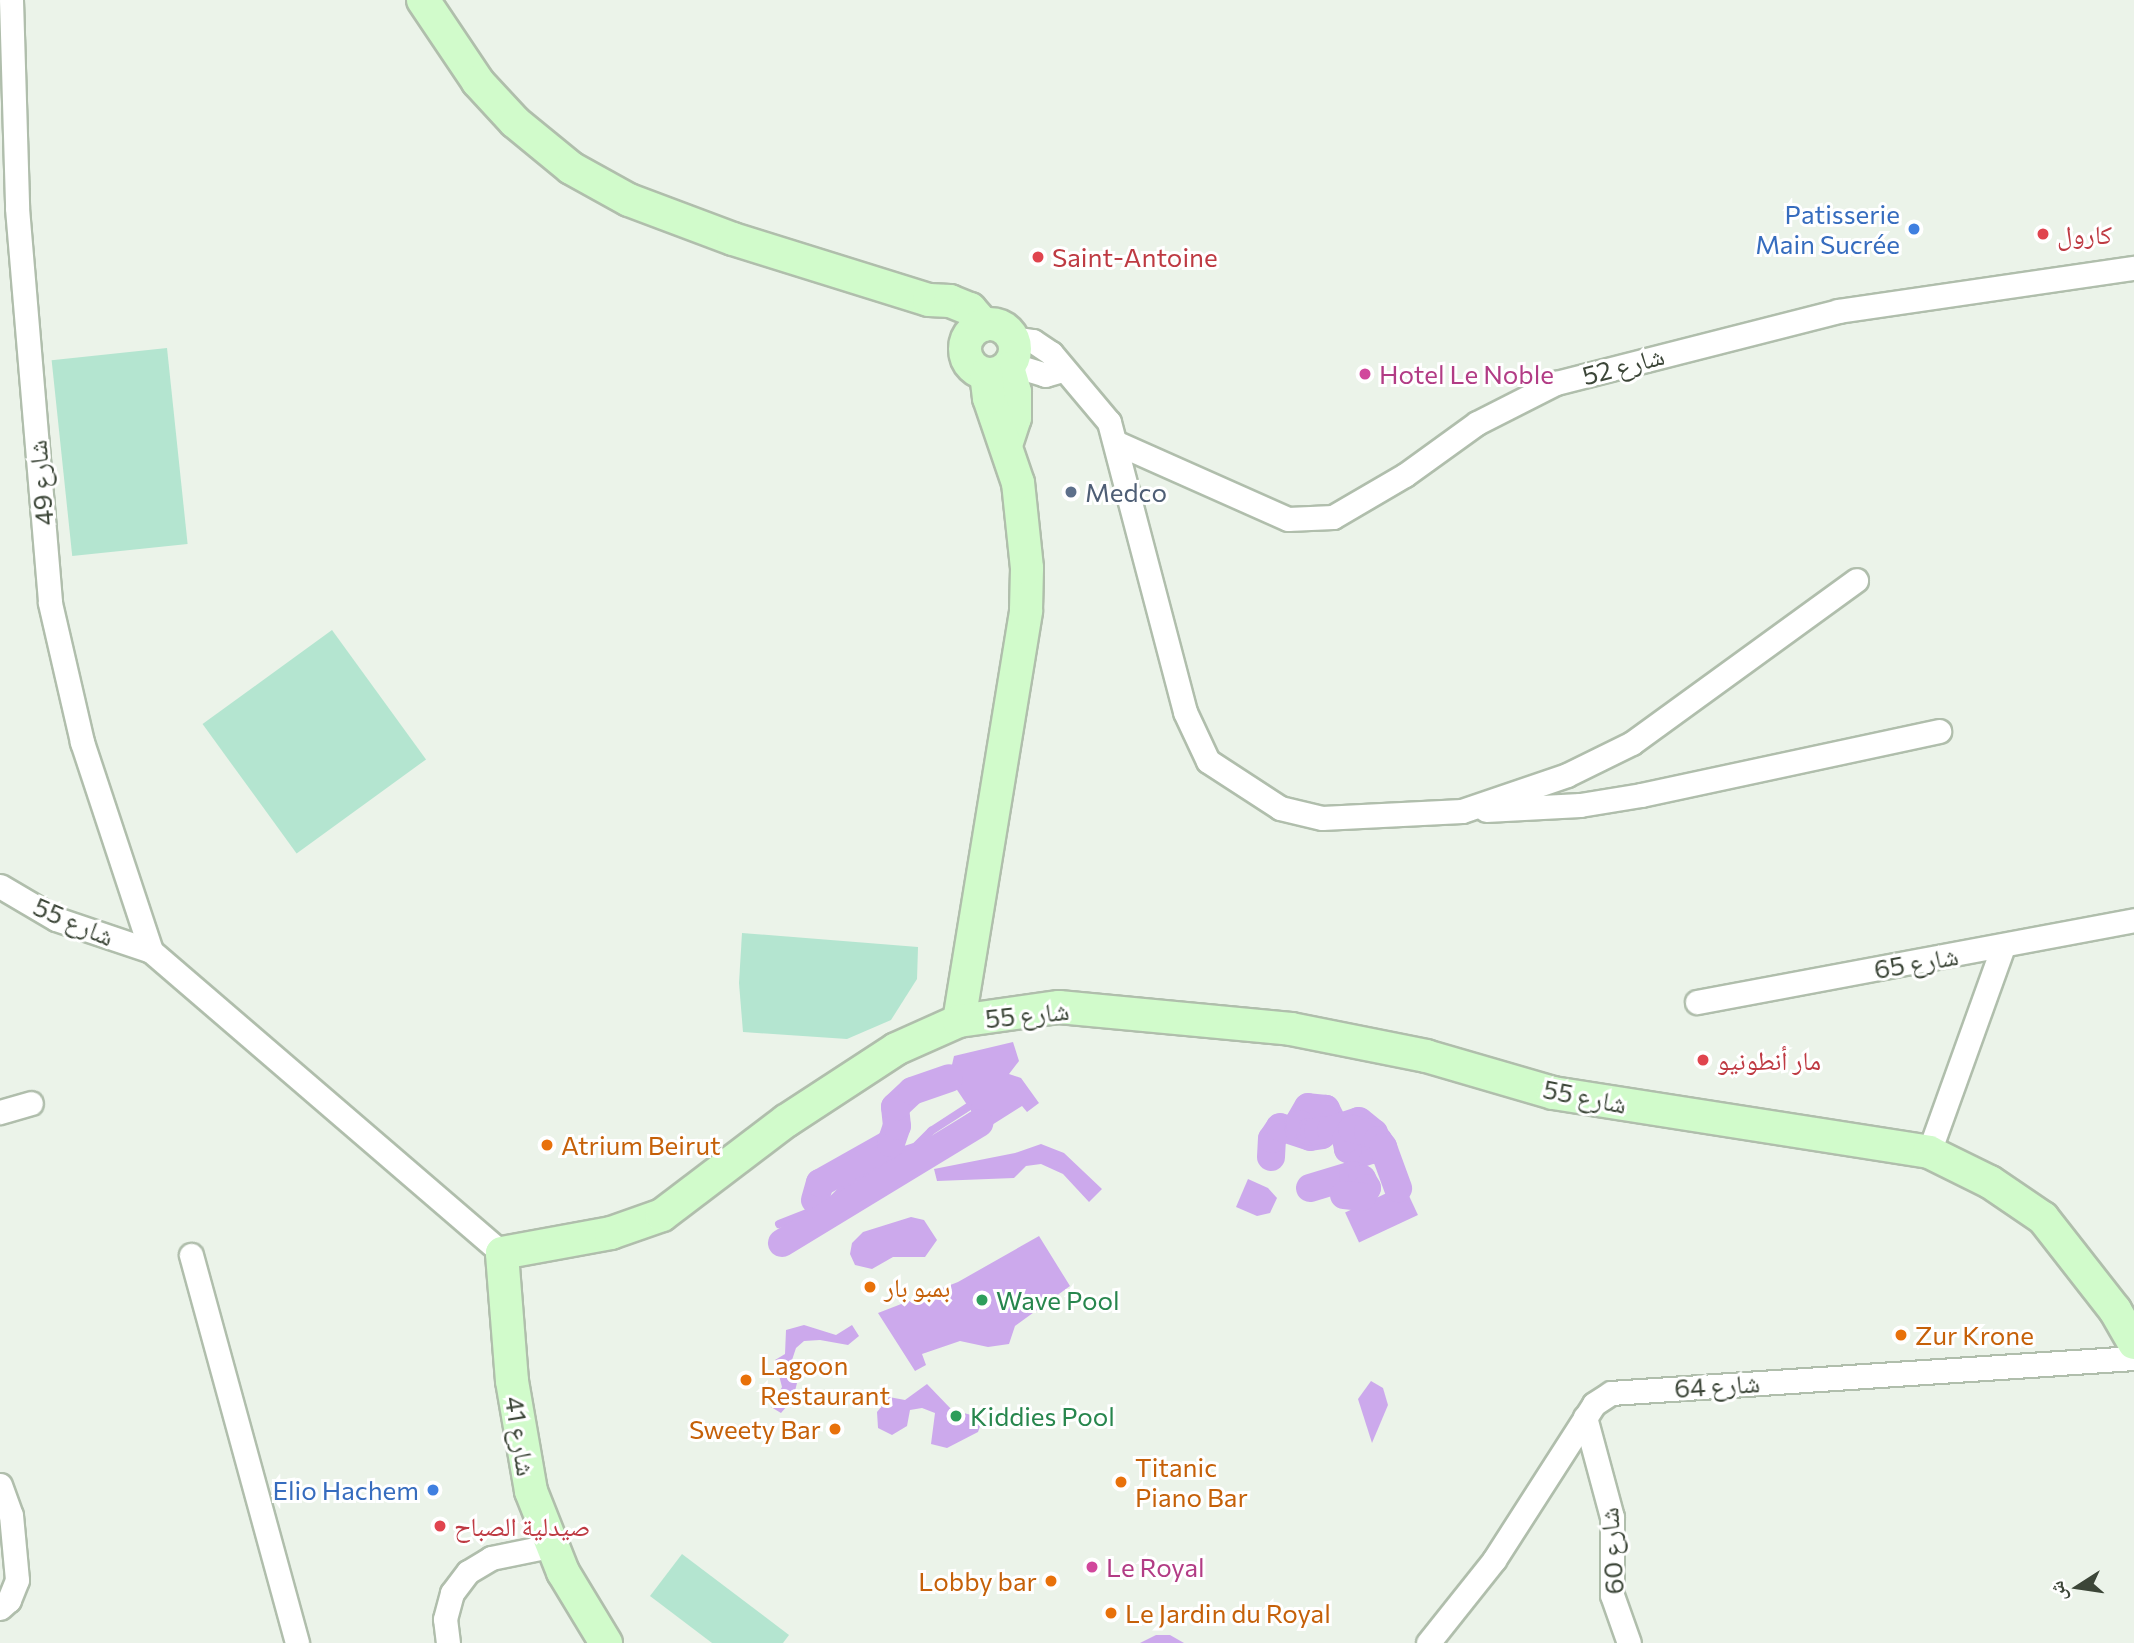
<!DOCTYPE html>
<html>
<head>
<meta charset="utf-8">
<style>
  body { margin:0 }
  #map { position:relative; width:2134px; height:1643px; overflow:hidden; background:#ebf3e9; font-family:Commissioner,"Noto Naskh Arabic",sans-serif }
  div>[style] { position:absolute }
  .green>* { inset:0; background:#b4e5d0; transform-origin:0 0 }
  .water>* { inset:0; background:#cca9ec; transform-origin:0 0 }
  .stream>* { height:8px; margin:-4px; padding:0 4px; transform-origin:4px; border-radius:4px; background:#cca9ec }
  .canal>* { height:28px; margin:-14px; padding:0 14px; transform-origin:14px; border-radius:14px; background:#cca9ec }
  .roads { filter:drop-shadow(2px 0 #b0beac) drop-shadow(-2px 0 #b0beac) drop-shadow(0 2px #b0beac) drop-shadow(0 -2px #b0beac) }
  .street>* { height:23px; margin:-11.5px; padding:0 11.5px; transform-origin:11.5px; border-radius:11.5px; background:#fff }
  .secondary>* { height:32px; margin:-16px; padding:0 16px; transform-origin:16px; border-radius:16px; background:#d1fbcb }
  .secondary>.ring { margin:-16px; padding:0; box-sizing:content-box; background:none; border:32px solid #d1fbcb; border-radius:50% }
  .dots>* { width:19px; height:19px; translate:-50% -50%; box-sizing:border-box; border:4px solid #fff; border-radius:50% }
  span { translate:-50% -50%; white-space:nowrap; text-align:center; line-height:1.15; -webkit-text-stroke:6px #fff; paint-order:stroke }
  .shop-label { font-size:26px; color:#366cbe }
  .right { translate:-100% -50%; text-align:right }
  .health-label { font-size:26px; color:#be3a42 }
  .left { translate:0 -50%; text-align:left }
  .street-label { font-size:26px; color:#3c4638 }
  .hotel-label { font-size:26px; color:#b23c85 }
  .service-label { font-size:26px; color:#4e5e75 }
  .food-label { font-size:26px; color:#c56008 }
  .leisure-label { font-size:26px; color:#27864d }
  .north { position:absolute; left:2043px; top:1552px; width:70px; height:70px; -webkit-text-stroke:5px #fff; paint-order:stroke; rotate:258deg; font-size:19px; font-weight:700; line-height:28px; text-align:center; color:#3c4638 }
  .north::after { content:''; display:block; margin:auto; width:24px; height:32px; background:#3c4638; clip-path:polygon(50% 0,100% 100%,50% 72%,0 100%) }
</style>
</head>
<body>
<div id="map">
  <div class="green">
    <i style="left:167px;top:348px;width:197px;height:116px;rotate:84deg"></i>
    <i style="left:332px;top:630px;width:160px;height:160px;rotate:54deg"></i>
    <i style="clip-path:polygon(742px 933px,918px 947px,917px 979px,891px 1020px,847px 1039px,743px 1032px,739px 983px)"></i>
    <i style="clip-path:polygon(682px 1554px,789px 1635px,783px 1643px,712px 1643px,650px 1596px)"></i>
  </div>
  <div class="water">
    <i style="clip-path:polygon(1013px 1042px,1019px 1061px,1009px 1074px,1021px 1078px,1039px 1103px,1027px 1112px,1022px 1106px,984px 1130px,949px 1078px,954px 1056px)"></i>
    <i style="clip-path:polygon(1041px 1144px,1064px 1153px,1102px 1189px,1089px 1202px,1063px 1174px,1041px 1164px,1026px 1166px,1014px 1178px,937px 1181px,934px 1169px,1015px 1153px)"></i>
    <i style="clip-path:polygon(1248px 1179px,1268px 1188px,1277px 1198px,1270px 1213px,1257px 1216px,1236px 1207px)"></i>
    <i style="left:1404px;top:1185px;width:33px;height:65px;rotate:65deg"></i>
    <i style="clip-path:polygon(911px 1217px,924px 1220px,937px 1240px,925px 1257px,893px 1257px,872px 1269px,855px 1265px,850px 1254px,852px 1243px,863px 1232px)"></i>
    <i style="clip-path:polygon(1039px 1236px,1070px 1286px,1015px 1326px,1009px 1344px,988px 1347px,960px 1341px,922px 1354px,926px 1365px,915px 1371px,878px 1313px,958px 1282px)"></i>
    <i style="clip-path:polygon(804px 1325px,836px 1335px,852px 1325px,859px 1336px,848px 1345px,820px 1340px,804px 1341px,796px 1348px,791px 1363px,798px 1379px,793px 1399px,781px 1413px,771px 1407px,782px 1387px,775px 1360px,785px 1354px,786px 1330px)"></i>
    <i style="clip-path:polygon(1371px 1381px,1383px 1388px,1388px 1405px,1372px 1443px,1358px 1399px)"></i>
    <i style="clip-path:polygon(927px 1384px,952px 1410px,983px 1418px,978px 1432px,947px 1448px,931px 1444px,935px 1413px,922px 1408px,910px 1410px,907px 1426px,892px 1435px,878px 1428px,877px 1412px,889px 1397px,905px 1400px)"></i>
    <i style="clip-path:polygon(1156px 1635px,1170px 1635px,1184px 1643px,1140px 1643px)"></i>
  </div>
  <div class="stream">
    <i style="left:835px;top:1198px;width:22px;rotate:-22deg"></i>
    <i style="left:855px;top:1190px;width:60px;rotate:-40.3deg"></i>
    <i style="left:901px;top:1151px;width:37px;rotate:-17deg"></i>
    <i style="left:936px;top:1140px;width:45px;rotate:-34deg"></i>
    <i style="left:779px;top:1224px;width:52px;rotate:-21.6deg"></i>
    <i style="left:827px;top:1205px;width:37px;rotate:-45deg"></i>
    <i style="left:853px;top:1179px;width:54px;rotate:-21.8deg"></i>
    <i style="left:903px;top:1159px;width:40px;rotate:-45deg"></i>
    <i style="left:931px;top:1131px;width:44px;rotate:-33deg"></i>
    <i style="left:784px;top:1232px;width:24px;rotate:-35deg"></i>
  </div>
  <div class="canal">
    <i style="left:1271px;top:1157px;width:18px;rotate:-87deg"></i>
    <i style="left:1272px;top:1139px;width:14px;rotate:-56deg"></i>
    <i style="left:1280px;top:1127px;width:32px;rotate:18deg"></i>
    <i style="left:1310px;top:1137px;width:12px;rotate:-9deg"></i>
    <i style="left:1322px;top:1135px;width:11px;rotate:-41deg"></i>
    <i style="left:1330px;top:1128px;width:6px;rotate:-59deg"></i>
    <i style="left:1333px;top:1123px;width:16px;rotate:-117deg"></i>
    <i style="left:1326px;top:1109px;width:18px;rotate:-174deg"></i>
    <i style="left:1308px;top:1107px;width:20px;rotate:120deg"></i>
    <i style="left:1298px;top:1124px;width:6px;rotate:81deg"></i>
    <i style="left:1299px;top:1130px;width:12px;rotate:24deg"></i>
    <i style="left:1310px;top:1135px;width:11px;rotate:-10deg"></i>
    <i style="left:1321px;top:1133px;width:9px;rotate:-41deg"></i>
    <i style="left:1328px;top:1127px;width:16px;rotate:-101deg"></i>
    <i style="left:1325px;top:1111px;width:16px;rotate:-176deg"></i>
    <i style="left:1309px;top:1110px;width:17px;rotate:123deg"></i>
    <i style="left:1300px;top:1124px;width:13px;rotate:39deg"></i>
    <i style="left:1310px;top:1132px;width:4px"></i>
    <i style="left:1314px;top:1132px;width:4px;rotate:-14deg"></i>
    <i style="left:1318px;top:1131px;width:13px;rotate:-4deg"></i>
    <i style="left:1331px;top:1130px;width:29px;rotate:-18deg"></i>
    <i style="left:1359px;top:1121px;width:19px;rotate:39deg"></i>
    <i style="left:1374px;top:1133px;width:10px;rotate:84deg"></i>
    <i style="left:1375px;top:1143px;width:8px;rotate:120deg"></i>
    <i style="left:1371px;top:1150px;width:13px;rotate:162deg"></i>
    <i style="left:1359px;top:1154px;width:12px;rotate:-156deg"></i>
    <i style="left:1348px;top:1149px;width:10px;rotate:-101deg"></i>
    <i style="left:1346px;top:1139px;width:12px;rotate:-59deg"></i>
    <i style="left:1352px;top:1129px;width:16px;rotate:11deg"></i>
    <i style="left:1368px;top:1132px;width:13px;rotate:39deg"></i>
    <i style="left:1378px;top:1140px;width:9px;rotate:54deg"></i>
    <i style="left:1383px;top:1147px;width:44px;rotate:69.9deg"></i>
    <i style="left:1310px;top:1188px;width:45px;rotate:-16.8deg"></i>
    <i style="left:1353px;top:1175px;width:10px;rotate:24deg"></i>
    <i style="left:1362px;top:1179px;width:10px;rotate:61deg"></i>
    <i style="left:1367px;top:1188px;width:10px;rotate:119deg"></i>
    <i style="left:1362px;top:1197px;width:18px;rotate:-174deg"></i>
    <i style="left:815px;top:1200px;width:18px;rotate:-74deg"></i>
    <i style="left:820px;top:1183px;width:81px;rotate:-29.4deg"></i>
    <i style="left:891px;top:1143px;width:18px;rotate:-71deg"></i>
    <i style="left:897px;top:1126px;width:19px;rotate:-96deg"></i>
    <i style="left:895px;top:1107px;width:23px;rotate:-43deg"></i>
    <i style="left:912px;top:1091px;width:39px;rotate:-19deg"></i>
    <i style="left:782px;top:1243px;width:231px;rotate:-31.3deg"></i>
  </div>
  <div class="roads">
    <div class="street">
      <i style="left:11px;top:0;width:208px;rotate:88.3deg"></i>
      <i style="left:17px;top:208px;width:396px;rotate:85.2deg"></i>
      <i style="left:50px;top:603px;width:143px;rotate:77deg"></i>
      <i style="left:82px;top:742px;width:220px;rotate:71.7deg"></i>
      <i style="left:1013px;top:338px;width:20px;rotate:9deg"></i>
      <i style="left:1033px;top:341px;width:22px;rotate:34deg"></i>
      <i style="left:1051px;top:353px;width:90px;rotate:50deg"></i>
      <i style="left:1109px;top:422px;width:300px;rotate:75.3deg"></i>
      <i style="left:1185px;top:712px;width:54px;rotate:64.9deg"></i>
      <i style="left:1208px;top:761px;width:86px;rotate:33.1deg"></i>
      <i style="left:1280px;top:808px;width:43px;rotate:13.4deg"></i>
      <i style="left:1322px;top:818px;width:140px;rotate:-2.9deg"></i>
      <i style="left:1462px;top:811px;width:111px;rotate:-18.9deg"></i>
      <i style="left:1567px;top:775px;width:72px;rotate:-26.2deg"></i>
      <i style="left:1632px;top:743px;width:277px;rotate:-36deg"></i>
      <i style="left:1010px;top:364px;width:37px;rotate:17deg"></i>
      <i style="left:1045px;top:375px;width:19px;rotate:-16deg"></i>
      <i style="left:1117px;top:443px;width:187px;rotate:24deg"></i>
      <i style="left:1288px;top:519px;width:45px;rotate:-2.5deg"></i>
      <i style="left:1333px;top:517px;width:83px;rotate:-30.3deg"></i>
      <i style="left:1405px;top:475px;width:89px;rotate:-35.8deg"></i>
      <i style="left:1477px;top:423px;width:89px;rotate:-26.9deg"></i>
      <i style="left:1556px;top:383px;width:291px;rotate:-14.3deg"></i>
      <i style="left:1838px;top:311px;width:299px;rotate:-8.3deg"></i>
      <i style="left:1486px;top:810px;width:94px;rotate:-3deg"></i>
      <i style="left:1580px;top:805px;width:62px;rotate:-9.3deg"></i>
      <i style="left:1641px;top:795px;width:305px;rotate:-12.1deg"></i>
      <i style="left:0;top:886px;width:65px;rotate:30.5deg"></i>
      <i style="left:56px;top:919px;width:100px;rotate:18.6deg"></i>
      <i style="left:151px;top:951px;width:463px;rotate:40.7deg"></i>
      <i style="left:1697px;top:1002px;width:445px;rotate:-10.6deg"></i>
      <i style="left:0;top:1112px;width:32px;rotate:-16deg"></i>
      <i style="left:1929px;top:1152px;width:219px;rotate:-70.2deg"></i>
      <i style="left:191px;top:1255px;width:402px;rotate:74.7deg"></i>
      <i style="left:1585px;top:1417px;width:104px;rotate:74.9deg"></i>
      <i style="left:1612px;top:1517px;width:78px;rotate:90deg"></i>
      <i style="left:1612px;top:1595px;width:51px;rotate:70.5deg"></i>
      <i style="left:0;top:1485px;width:32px;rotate:70deg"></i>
      <i style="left:11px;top:1515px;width:65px;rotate:84.7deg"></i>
      <i style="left:17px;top:1580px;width:22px;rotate:112deg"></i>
      <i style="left:9px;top:1600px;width:12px;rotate:138deg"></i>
      <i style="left:448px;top:1643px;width:24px;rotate:-97deg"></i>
      <i style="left:445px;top:1619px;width:27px;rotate:-75deg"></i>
      <i style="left:452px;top:1593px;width:26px;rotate:-53deg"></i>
      <i style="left:468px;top:1572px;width:27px;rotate:-31deg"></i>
      <i style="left:491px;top:1558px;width:60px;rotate:-11.5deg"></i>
      <i style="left:1428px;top:1643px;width:106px;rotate:-51.5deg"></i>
      <i style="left:1494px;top:1560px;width:185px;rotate:-57.3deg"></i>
      <i style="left:1594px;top:1404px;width:20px;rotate:-33deg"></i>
      <i style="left:1611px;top:1393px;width:524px;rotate:-3.83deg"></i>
    </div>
    <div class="secondary">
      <i style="left:423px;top:0;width:99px;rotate:56.1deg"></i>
      <i style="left:478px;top:82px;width:54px;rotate:47.2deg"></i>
      <i style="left:515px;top:122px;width:72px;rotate:39.4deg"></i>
      <i style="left:571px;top:168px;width:66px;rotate:28.9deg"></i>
      <i style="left:629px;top:200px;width:111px;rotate:20.6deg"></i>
      <i style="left:733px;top:239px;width:205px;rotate:17.3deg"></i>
      <i style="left:929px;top:300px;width:21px;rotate:3deg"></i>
      <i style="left:950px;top:301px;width:22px;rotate:22deg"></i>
      <i style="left:970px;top:309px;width:21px;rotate:49deg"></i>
      <i class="ring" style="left:965px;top:324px;width:18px;height:18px"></i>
      <i style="left:1007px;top:442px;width:25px;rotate:-72deg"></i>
      <i style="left:1015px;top:418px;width:26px;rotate:-90deg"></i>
      <i style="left:1015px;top:392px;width:25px;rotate:-106deg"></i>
      <i style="left:959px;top:1021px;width:416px;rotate:-80.7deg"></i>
      <i style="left:1026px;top:610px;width:42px;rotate:-88.6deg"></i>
      <i style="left:1027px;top:568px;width:85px;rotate:-96deg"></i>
      <i style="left:1018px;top:483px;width:90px;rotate:-108.8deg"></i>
      <i style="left:989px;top:398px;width:24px;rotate:-97deg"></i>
      <i style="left:606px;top:1643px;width:83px;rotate:-121.2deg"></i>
      <i style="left:563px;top:1572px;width:87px;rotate:-111.6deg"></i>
      <i style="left:531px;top:1491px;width:112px;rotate:-99.8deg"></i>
      <i style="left:512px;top:1381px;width:128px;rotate:-94.5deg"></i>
      <i style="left:502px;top:1253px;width:111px;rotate:-10.4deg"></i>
      <i style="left:611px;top:1233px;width:54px;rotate:-19.4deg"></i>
      <i style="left:662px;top:1215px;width:156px;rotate:-37.2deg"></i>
      <i style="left:786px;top:1121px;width:131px;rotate:-33.2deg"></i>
      <i style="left:896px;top:1049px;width:69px;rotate:-24deg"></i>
      <i style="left:959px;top:1021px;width:101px;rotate:-8deg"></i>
      <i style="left:1059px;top:1007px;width:233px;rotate:5.4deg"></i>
      <i style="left:1291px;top:1029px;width:138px;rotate:11.3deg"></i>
      <i style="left:1426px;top:1056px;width:132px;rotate:16.2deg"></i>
      <i style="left:1553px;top:1093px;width:381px;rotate:8.9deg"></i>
      <i style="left:1929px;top:1152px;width:68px;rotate:26.2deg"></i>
      <i style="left:1990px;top:1182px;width:64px;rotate:34.2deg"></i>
      <i style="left:2043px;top:1218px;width:117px;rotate:52deg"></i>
      <i style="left:2115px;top:1310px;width:38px;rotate:60deg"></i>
    </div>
  </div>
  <div class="dots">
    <i style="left:1914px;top:229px;background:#3f7fe0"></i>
    <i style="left:2043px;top:234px;background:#e0444e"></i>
    <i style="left:1038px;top:257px;background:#e0444e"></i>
    <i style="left:1365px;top:374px;background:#d1479c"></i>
    <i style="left:1071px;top:492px;background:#5c6f8a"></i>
    <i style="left:1703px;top:1060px;background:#e0444e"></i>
    <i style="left:547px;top:1145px;background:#e8710a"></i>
    <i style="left:870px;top:1287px;background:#e8710a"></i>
    <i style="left:982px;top:1300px;background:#2e9e5b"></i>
    <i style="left:1901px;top:1335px;background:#e8710a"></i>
    <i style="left:746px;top:1380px;background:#e8710a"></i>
    <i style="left:956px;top:1416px;background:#2e9e5b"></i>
    <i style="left:835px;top:1429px;background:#e8710a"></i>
    <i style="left:1121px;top:1482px;background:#e8710a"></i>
    <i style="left:433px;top:1490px;background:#3f7fe0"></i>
    <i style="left:440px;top:1526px;background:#e0444e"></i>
    <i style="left:1092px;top:1567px;background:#d1479c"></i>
    <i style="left:1051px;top:1581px;background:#e8710a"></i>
    <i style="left:1111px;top:1613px;background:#e8710a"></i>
  </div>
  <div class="shop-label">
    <span class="right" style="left:1900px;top:229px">Patisserie<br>Main Sucrée</span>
    <span class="right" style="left:419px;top:1490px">Elio Hachem</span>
  </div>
  <div class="health-label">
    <span class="left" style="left:2057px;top:234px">كارول</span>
    <span class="left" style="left:1052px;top:257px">Saint-Antoine</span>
    <span class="left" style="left:1717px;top:1060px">مار أنطونيو</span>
    <span class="left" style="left:454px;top:1526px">صيدلية الصباح</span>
  </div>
  <div class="street-label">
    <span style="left:1623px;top:365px;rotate:-15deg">شارع 52</span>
    <span style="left:40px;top:483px;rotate:-95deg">شارع 49</span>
    <span style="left:74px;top:921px;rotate:23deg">شارع 55</span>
    <span style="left:1916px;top:962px;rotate:-10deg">شارع 65</span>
    <span style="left:1027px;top:1014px;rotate:-6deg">شارع 55</span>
    <span style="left:1585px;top:1096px;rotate:11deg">شارع 55</span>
    <span style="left:1717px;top:1385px;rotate:-4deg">شارع 64</span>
    <span style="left:521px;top:1436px;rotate:81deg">شارع 41</span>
    <span style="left:1611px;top:1551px;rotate:-94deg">شارع 60</span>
  </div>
  <div class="hotel-label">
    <span class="left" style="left:1379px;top:374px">Hotel Le Noble</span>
    <span class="left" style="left:1106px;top:1567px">Le Royal</span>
  </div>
  <div class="service-label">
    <span class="left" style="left:1085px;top:492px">Medco</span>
  </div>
  <div class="food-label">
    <span class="left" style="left:561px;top:1145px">Atrium Beirut</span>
    <span class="left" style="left:884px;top:1287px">بمبو بار</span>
    <span class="left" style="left:1915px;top:1335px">Zur Krone</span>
    <span class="left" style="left:760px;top:1380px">Lagoon<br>Restaurant</span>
    <span class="right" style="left:821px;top:1429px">Sweety Bar</span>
    <span class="left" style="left:1135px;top:1482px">Titanic<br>Piano Bar</span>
    <span class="right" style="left:1037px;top:1581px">Lobby bar</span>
    <span class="left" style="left:1125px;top:1613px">Le Jardin du Royal</span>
  </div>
  <div class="leisure-label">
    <span class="left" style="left:996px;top:1300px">Wave Pool</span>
    <span class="left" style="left:970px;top:1416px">Kiddies Pool</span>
  </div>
  <div class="north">ش</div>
</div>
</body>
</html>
